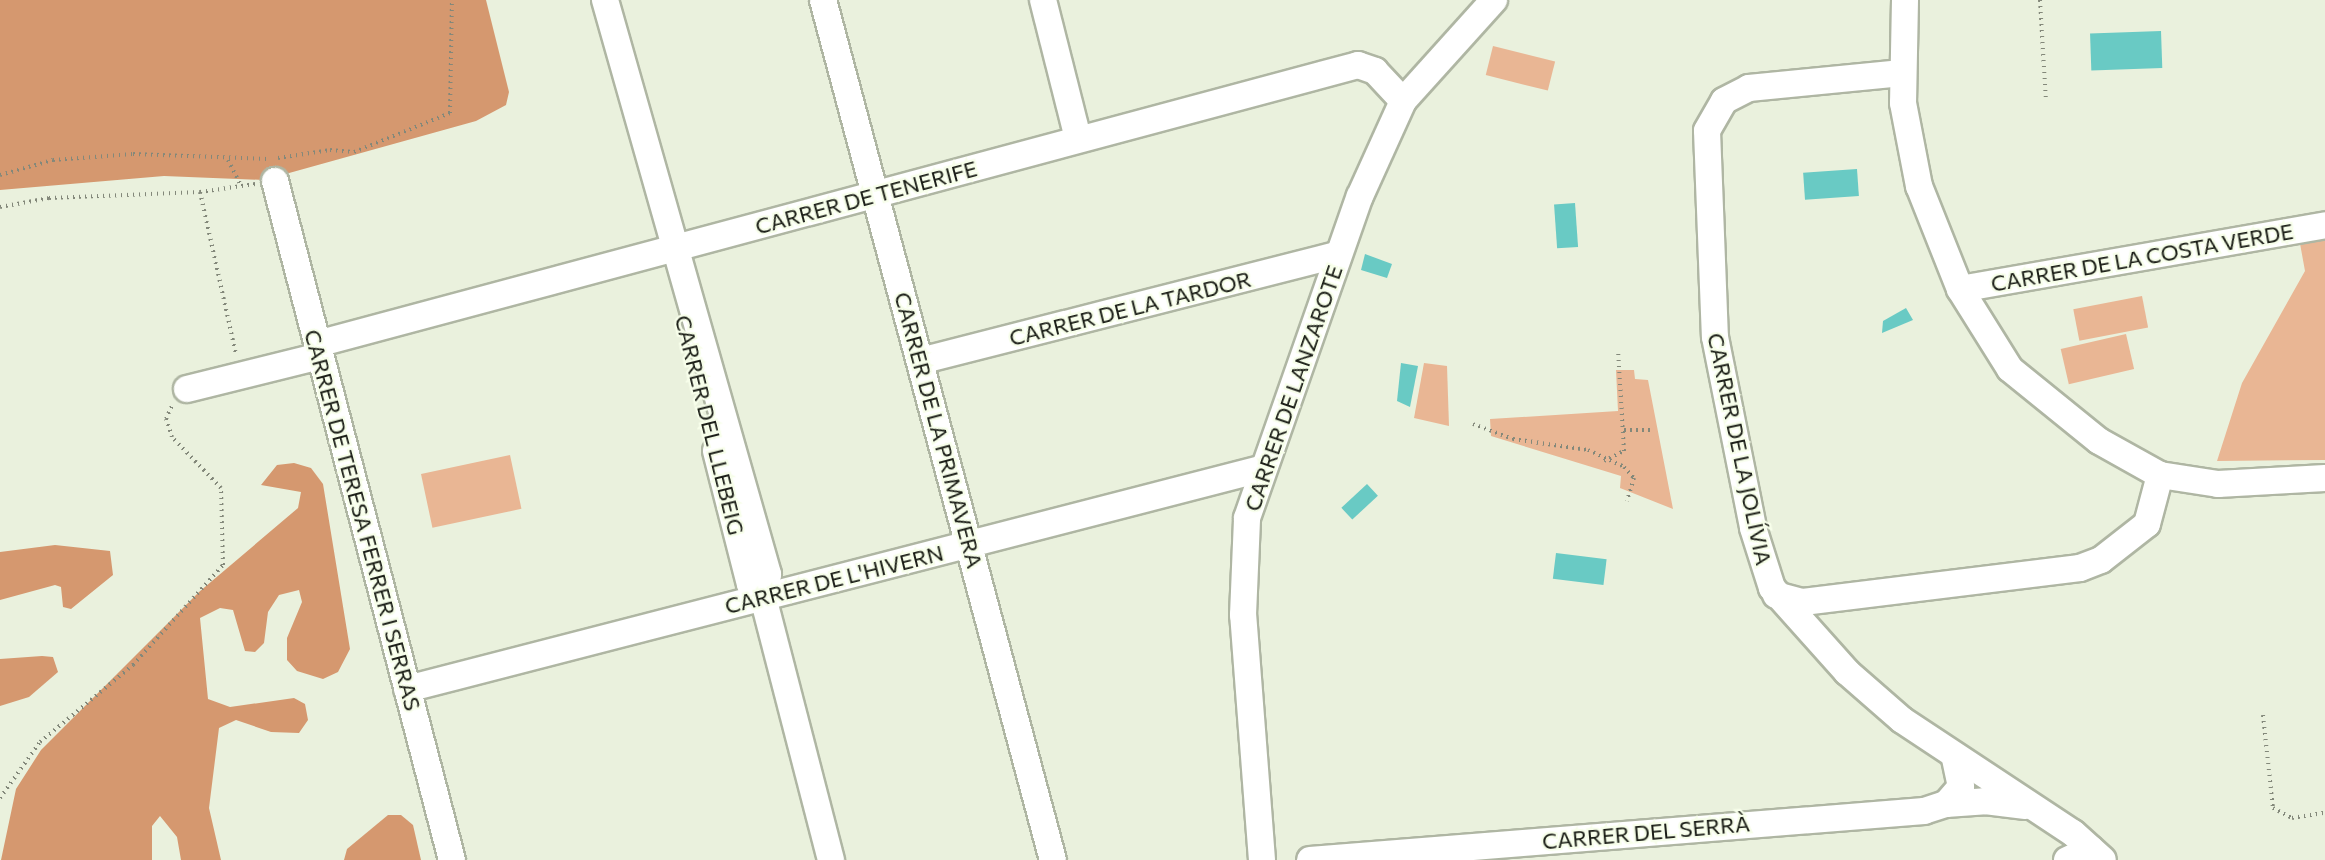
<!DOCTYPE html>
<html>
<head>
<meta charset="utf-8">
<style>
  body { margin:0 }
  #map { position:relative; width:2325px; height:860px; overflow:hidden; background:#eaf1dd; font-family:Commissioner,sans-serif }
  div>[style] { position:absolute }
  .green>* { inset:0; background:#e9b694; transform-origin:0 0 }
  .forest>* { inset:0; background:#d5986f }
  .water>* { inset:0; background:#69cac4; transform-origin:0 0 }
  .path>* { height:4px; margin-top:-2px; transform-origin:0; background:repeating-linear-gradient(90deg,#83887a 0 1.5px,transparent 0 6px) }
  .roads { filter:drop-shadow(2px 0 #afb6a3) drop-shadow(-2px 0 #afb6a3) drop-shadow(0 2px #afb6a3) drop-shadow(0 -2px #afb6a3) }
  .minor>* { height:26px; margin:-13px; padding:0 13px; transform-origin:13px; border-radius:13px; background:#fff }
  span { translate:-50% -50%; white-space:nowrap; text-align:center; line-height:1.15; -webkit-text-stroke:4.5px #f7feea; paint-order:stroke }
  .street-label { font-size:22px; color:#181b14 }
</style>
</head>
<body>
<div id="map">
  <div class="green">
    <i style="left:1493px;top:46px;width:64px;height:30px;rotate:14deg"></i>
    <i style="clip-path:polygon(2325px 236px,2325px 460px,2217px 461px,2242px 383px,2305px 271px,2299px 238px)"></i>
    <i style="left:2142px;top:296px;width:32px;height:70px;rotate:79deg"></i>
    <i style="left:2126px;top:334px;width:36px;height:67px;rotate:77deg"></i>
    <i style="clip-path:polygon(1424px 363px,1447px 366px,1449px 426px,1414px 418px)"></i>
    <i style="clip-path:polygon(1616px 370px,1634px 370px,1635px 379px,1648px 380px,1673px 509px,1620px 488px,1621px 476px,1491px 436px,1490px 419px,1618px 411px)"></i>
    <i style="left:510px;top:455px;width:55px;height:91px;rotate:78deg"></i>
  </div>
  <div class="forest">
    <i style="clip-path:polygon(0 0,486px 0,509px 92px,506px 105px,476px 121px,264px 180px,164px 176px,0 190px)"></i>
    <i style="clip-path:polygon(294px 463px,311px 468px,323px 484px,350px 649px,338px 672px,323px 679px,297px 671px,287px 660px,287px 638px,302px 602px,299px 590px,279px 595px,268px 612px,264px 643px,255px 652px,245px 651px,233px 610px,220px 608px,200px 618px,208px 699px,230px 707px,294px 698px,305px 704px,308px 720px,299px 733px,271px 732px,236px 720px,219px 728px,209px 808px,221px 860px,181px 860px,177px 837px,160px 816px,152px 826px,152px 860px,1px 860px,16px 789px,41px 750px,199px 592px,298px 508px,301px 492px,261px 485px,277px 465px)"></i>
    <i style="clip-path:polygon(55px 545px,110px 551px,113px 575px,71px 609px,63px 607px,61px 587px,55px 585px,0 600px,0 552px)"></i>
    <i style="clip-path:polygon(42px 656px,53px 657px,58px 672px,29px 697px,0 706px,0 659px)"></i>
    <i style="clip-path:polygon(388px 815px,401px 815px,413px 825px,421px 860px,344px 860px,347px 849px)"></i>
  </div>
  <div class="water">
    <i style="left:2161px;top:31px;width:37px;height:71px;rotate:88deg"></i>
    <i style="left:1857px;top:169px;width:27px;height:54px;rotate:86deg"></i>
    <i style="left:1575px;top:203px;width:44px;height:21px;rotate:86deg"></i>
    <i style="clip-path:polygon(1365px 254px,1392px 264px,1387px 278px,1361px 270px)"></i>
    <i style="clip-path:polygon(1906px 308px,1913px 320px,1882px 333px,1883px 321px)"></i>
    <i style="clip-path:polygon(1401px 363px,1418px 366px,1410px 407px,1397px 401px)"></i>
    <i style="left:1367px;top:484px;width:16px;height:35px;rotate:47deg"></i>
    <i style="left:1556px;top:553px;width:51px;height:26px;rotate:7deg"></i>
  </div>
  <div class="path">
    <i style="left:2040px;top:0;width:100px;rotate:86.6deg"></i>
    <i style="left:278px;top:158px;width:53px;rotate:-8.7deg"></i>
    <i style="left:330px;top:150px;width:24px;rotate:5deg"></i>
    <i style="left:354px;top:152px;width:104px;rotate:-22.1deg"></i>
    <i style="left:450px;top:113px;width:113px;rotate:-89deg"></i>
    <i style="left:228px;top:160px;width:29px;rotate:63deg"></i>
    <i style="left:0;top:175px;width:55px;rotate:-15.8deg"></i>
    <i style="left:53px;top:160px;width:80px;rotate:-4.3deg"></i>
    <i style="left:133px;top:154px;width:135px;rotate:2.1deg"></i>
    <i style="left:200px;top:192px;width:167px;rotate:77.5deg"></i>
    <i style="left:0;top:207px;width:50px;rotate:-10.4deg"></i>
    <i style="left:49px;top:198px;width:151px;rotate:-2.3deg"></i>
    <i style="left:200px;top:192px;width:56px;rotate:-8.3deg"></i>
    <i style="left:1473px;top:424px;width:43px;rotate:20.6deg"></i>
    <i style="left:1513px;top:439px;width:76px;rotate:8.3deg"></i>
    <i style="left:1588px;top:450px;width:40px;rotate:25deg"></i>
    <i style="left:1624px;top:467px;width:15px;rotate:48deg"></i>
    <i style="left:1634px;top:478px;width:24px;rotate:107deg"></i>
    <i style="left:1624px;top:430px;width:29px"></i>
    <i style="left:1604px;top:461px;width:22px;rotate:-27deg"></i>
    <i style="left:1624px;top:451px;width:102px;rotate:-93.4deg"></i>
    <i style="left:2263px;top:715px;width:94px;rotate:83.9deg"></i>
    <i style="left:2273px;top:808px;width:21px;rotate:28deg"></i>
    <i style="left:2292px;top:818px;width:33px;rotate:-9deg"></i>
    <i style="left:0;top:798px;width:69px;rotate:-54.5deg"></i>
    <i style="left:40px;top:742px;width:121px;rotate:-39.6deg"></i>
    <i style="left:133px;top:665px;width:135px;rotate:-48deg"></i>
    <i style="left:223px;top:565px;width:77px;rotate:-91.5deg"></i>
    <i style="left:221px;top:488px;width:71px;rotate:-133.9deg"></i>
    <i style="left:172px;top:437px;width:19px;rotate:-108deg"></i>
    <i style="left:166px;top:419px;width:17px;rotate:-66deg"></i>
  </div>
  <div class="roads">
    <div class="minor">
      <i style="left:605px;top:0;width:597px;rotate:74.15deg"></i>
      <i style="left:768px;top:574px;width:24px;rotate:102deg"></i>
      <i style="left:763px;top:597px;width:272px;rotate:75.5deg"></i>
      <i style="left:823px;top:0;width:890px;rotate:75.03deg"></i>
      <i style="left:1043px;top:0;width:142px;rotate:75.8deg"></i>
      <i style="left:1905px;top:0;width:103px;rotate:91.1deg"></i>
      <i style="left:1903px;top:103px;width:85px;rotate:79.1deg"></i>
      <i style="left:1919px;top:186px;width:111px;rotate:68.3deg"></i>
      <i style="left:1960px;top:289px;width:94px;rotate:58deg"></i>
      <i style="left:2010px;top:369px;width:114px;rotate:39deg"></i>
      <i style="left:2099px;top:441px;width:70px;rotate:29.1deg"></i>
      <i style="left:2160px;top:475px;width:59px;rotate:8.8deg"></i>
      <i style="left:2218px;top:484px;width:107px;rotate:-3.2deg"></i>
      <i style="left:1902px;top:73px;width:154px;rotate:174.4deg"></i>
      <i style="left:1749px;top:88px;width:28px;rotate:153deg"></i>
      <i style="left:1724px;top:101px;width:34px;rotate:120deg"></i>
      <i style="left:1707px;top:131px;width:206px;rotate:87.8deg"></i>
      <i style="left:1715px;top:337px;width:195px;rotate:78.7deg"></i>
      <i style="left:1753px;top:528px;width:63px;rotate:72.4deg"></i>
      <i style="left:1772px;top:588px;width:113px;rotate:48.2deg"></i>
      <i style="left:1847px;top:672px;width:73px;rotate:41.1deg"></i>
      <i style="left:1902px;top:720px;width:205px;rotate:33.5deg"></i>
      <i style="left:2073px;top:833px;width:40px;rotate:42deg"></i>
      <i style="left:275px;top:181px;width:702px;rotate:75.39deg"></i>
      <i style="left:1960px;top:289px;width:371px;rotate:-9.9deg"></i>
      <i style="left:317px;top:344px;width:1078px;rotate:-15deg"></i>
      <i style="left:1358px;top:65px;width:18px;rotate:19deg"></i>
      <i style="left:1375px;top:71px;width:41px;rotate:47deg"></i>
      <i style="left:920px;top:361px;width:432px;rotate:-14.3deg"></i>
      <i style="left:187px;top:389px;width:137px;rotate:-13.9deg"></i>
      <i style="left:716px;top:451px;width:137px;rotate:75.7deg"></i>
      <i style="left:750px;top:584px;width:18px;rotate:45deg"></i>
      <i style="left:1776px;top:595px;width:28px;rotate:15deg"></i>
      <i style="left:1803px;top:602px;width:279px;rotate:-7deg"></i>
      <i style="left:2080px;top:568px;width:22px;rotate:-21deg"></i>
      <i style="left:2101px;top:560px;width:58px;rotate:-38deg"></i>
      <i style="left:2147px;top:524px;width:51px;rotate:-75.1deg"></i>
      <i style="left:407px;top:689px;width:882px;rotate:-14.45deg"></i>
      <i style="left:1946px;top:804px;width:39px;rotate:-4deg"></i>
      <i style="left:1985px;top:801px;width:41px;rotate:7deg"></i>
      <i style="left:1262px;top:860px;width:246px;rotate:-94.4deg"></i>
      <i style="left:1243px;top:615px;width:97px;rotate:-87.6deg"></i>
      <i style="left:1247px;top:518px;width:341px;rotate:-70.7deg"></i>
      <i style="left:1360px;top:196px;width:104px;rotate:-65.6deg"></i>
      <i style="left:1403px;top:101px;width:136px;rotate:-48deg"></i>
      <i style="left:1310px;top:860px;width:616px;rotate:-4.56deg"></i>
      <i style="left:1924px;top:811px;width:23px;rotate:-18deg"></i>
      <i style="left:1946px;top:804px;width:23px;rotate:-49deg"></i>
      <i style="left:1961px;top:787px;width:30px;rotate:-102deg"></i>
      <i style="left:2067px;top:860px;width:26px;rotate:-25deg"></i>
    </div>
  </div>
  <div class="street-label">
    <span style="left:866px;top:197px;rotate:-15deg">CARRER DE TENERIFE</span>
    <span style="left:2142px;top:257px;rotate:-10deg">CARRER DE LA COSTA VERDE</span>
    <span style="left:1130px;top:308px;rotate:-14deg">CARRER DE LA TARDOR</span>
    <span style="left:1293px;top:388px;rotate:-71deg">CARRER DE LANZAROTE</span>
    <span style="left:710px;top:425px;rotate:76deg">CARRER DEL LLEBEIG</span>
    <span style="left:939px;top:430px;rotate:75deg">CARRER DE LA PRIMAVERA</span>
    <span style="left:1740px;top:449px;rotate:78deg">CARRER DE LA JOLÍVIA</span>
    <span style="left:363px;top:520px;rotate:75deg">CARRER DE TERESA FERRER I SERRAS</span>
    <span style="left:834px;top:579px;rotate:-14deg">CARRER DE L'HIVERN</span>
    <span style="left:1646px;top:832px;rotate:-5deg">CARRER DEL SERRÀ</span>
  </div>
</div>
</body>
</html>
